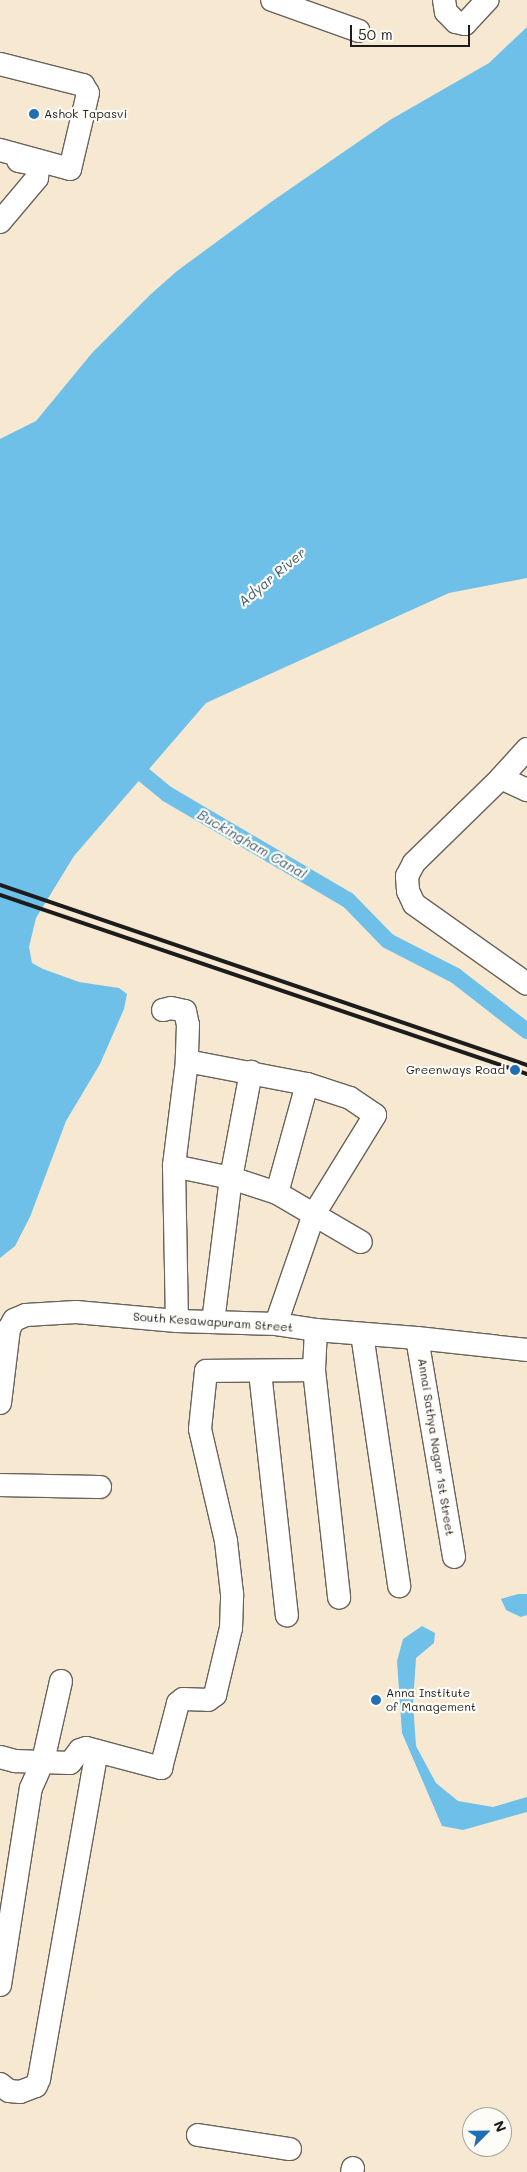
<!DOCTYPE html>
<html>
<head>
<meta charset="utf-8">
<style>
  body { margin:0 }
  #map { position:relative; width:527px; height:2172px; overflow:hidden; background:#f6e8d1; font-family:Mali,sans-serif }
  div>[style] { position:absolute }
  .water>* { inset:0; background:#6ec0e9 }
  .canal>* { height:16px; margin:-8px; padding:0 8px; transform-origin:8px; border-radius:8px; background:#6ec0e9 }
  .roads { filter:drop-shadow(1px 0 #68635b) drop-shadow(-1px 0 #68635b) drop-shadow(0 1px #68635b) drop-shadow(0 -1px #68635b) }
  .minor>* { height:22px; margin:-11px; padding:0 11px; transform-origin:11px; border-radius:11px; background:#fff }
  .rail>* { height:4px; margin:-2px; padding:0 2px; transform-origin:2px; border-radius:2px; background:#1c1c1c }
  .dots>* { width:14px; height:14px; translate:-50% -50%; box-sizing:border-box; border:2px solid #fdfcf7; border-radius:50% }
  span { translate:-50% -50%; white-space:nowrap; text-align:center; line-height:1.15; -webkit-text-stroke:4.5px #fdfcf7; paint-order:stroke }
  .poi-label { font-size:12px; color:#1c1c1c }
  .left { translate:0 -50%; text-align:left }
  .right { translate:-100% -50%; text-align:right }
  .street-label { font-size:12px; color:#1c1c1c }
  .water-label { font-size:14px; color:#3d5e6e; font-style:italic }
  .north { position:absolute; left:462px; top:2107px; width:50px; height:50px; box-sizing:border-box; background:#fdfcf7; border:1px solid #a3a29f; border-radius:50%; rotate:67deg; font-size:14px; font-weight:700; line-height:20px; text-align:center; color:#1c1c1c }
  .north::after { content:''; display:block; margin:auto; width:18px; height:22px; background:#1f6fb2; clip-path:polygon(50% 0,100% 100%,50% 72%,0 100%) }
  .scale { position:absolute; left:350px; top:25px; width:120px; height:22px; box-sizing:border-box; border:2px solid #1c1c1c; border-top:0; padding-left:6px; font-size:15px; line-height:18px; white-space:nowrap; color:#1c1c1c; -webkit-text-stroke:4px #fdfcf7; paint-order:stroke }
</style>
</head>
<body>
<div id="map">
  <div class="water">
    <i style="clip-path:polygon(527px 27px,527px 578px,449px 593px,206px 703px,74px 856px,36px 918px,29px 947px,32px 963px,43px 969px,79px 982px,119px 988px,127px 994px,124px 1009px,100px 1064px,66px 1121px,30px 1217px,15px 1246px,0 1258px,0 439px,36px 421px,92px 353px,151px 294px,177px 271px,271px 202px,390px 120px,489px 63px)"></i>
    <i style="clip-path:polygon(518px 1594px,527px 1594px,527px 1615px,521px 1617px,506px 1610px,501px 1599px)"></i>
    <i style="clip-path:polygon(422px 1626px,435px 1633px,434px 1643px,416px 1658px,413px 1703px,416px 1746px,436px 1783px,458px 1801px,493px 1807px,527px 1797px,527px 1812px,463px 1830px,442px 1826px,402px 1733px,397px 1661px,403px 1639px)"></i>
  </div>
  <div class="canal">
    <i style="left:127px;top:761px;width:52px;rotate:39.5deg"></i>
    <i style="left:167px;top:794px;width:210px;rotate:30.4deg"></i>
    <i style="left:348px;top:900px;width:57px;rotate:45.7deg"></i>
    <i style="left:388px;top:941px;width:76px;rotate:27.2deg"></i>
    <i style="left:456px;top:976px;width:90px;rotate:37.8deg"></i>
  </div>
  <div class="roads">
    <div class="minor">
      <i style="left:272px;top:0;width:92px;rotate:19.6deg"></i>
      <i style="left:444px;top:0;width:12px;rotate:81deg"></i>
      <i style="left:446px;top:12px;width:14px;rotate:45deg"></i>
      <i style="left:456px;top:22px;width:9px;rotate:13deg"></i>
      <i style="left:465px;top:24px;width:33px;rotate:-47deg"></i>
      <i style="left:0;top:64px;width:86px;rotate:14.2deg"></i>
      <i style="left:83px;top:85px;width:9px;rotate:58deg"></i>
      <i style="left:88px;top:93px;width:78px;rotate:103.3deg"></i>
      <i style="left:70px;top:169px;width:73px;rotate:-164.8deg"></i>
      <i style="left:0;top:222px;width:57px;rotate:-49.9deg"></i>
      <i style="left:37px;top:178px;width:9px;rotate:-84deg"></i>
      <i style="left:38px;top:169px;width:6px;rotate:-129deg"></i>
      <i style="left:34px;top:164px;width:16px;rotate:-169deg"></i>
      <i style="left:527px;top:749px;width:39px;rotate:132deg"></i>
      <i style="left:501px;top:778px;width:122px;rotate:135.7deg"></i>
      <i style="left:414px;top:863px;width:15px;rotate:118deg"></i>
      <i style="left:407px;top:876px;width:15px;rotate:86deg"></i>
      <i style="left:408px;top:891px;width:14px;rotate:65deg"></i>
      <i style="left:414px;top:904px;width:138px;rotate:35.3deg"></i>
      <i style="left:501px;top:778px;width:29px;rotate:25deg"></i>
      <i style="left:163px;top:1010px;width:8px;rotate:-14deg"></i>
      <i style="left:171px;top:1008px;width:14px;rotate:12deg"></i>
      <i style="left:185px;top:1011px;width:14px;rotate:78deg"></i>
      <i style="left:188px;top:1025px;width:36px;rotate:92deg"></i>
      <i style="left:187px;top:1061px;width:106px;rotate:97.1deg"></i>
      <i style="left:174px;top:1166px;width:155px;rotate:88.9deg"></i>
      <i style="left:187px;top:1061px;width:122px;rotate:10.9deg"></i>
      <i style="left:307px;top:1084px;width:45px;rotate:18deg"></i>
      <i style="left:350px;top:1098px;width:30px;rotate:34deg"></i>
      <i style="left:375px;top:1115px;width:116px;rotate:121.6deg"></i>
      <i style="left:314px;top:1214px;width:116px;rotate:109.1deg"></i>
      <i style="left:174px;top:1166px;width:58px;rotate:11.9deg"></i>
      <i style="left:231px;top:1178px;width:48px;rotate:18.1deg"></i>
      <i style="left:277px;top:1193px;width:97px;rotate:30.3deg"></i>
      <i style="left:277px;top:1193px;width:113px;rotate:-74.6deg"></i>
      <i style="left:213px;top:1322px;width:145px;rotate:-82.9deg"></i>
      <i style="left:231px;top:1178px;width:108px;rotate:-79.3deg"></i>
      <i style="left:316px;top:1330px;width:40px;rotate:92.9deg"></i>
      <i style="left:314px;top:1370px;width:229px;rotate:83.7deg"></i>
      <i style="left:362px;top:1334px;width:255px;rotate:81.6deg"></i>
      <i style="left:417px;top:1338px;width:222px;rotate:80.4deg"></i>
      <i style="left:260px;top:1372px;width:245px;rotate:83.7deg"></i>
      <i style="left:0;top:1403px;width:75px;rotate:-83.1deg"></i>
      <i style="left:9px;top:1329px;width:10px;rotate:-61deg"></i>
      <i style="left:14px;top:1320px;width:13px;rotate:-23deg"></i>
      <i style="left:26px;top:1315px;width:50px;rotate:-3.4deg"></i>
      <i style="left:76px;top:1312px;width:101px;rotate:5.1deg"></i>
      <i style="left:177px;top:1321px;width:99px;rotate:1.7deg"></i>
      <i style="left:276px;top:1324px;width:40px;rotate:8.5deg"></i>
      <i style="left:316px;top:1330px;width:101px;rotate:4.5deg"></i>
      <i style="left:417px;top:1338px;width:111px;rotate:6.2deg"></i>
      <i style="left:0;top:1485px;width:100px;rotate:1.1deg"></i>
      <i style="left:0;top:1757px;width:16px;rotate:15deg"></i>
      <i style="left:15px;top:1761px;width:55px;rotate:2.1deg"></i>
      <i style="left:70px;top:1763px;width:16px;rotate:-52deg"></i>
      <i style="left:80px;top:1750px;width:6px;rotate:-18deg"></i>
      <i style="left:86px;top:1748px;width:78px;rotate:14.9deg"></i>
      <i style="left:161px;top:1768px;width:67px;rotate:-75.3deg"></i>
      <i style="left:178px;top:1703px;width:6px;rotate:-39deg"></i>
      <i style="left:183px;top:1699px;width:25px;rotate:2deg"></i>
      <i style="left:208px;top:1700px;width:9px;rotate:-36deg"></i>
      <i style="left:215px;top:1695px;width:69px;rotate:-76.6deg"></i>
      <i style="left:231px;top:1628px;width:34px;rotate:-88deg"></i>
      <i style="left:232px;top:1594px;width:53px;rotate:-96.5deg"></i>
      <i style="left:226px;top:1541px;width:115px;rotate:-103.1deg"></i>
      <i style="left:200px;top:1429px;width:58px;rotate:-84.1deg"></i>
      <i style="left:206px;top:1371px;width:108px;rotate:-0.5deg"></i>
      <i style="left:0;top:1985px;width:199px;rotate:-81.1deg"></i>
      <i style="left:31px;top:1788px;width:30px;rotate:-66deg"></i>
      <i style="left:43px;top:1761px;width:82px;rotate:-77.3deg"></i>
      <i style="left:0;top:2084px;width:11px;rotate:38deg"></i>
      <i style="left:9px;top:2091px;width:11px;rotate:5deg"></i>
      <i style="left:20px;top:2092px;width:17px;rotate:-21deg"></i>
      <i style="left:36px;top:2086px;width:8px;rotate:-67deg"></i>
      <i style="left:39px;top:2079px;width:333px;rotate:-80deg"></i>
      <i style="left:198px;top:2135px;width:93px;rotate:8.7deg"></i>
      <i style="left:352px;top:2172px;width:4px;rotate:-76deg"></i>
    </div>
  </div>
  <div class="rail">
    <i style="left:0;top:885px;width:557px;rotate:18.86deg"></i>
    <i style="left:0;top:895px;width:557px;rotate:18.76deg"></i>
  </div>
  <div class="dots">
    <i style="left:34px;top:114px;background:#1f6fb2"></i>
    <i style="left:515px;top:1070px;background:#1f6fb2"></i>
    <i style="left:376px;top:1700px;background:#1f6fb2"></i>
  </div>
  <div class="poi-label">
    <span class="left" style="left:44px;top:114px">Ashok Tapasvi</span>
    <span class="right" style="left:505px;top:1070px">Greenways Road</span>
    <span class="left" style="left:386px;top:1700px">Anna Institute<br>of Management</span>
  </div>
  <div class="street-label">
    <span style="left:213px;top:1322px;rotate:4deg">South Kesawapuram Street</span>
    <span style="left:436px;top:1447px;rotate:81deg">Annai Sathya Nagar 1st Street</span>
  </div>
  <div class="water-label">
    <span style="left:272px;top:577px;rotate:-40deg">Adyar River</span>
    <span style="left:252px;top:844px;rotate:30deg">Buckingham Canal</span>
  </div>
  <div class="north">N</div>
  <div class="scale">50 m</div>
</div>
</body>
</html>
